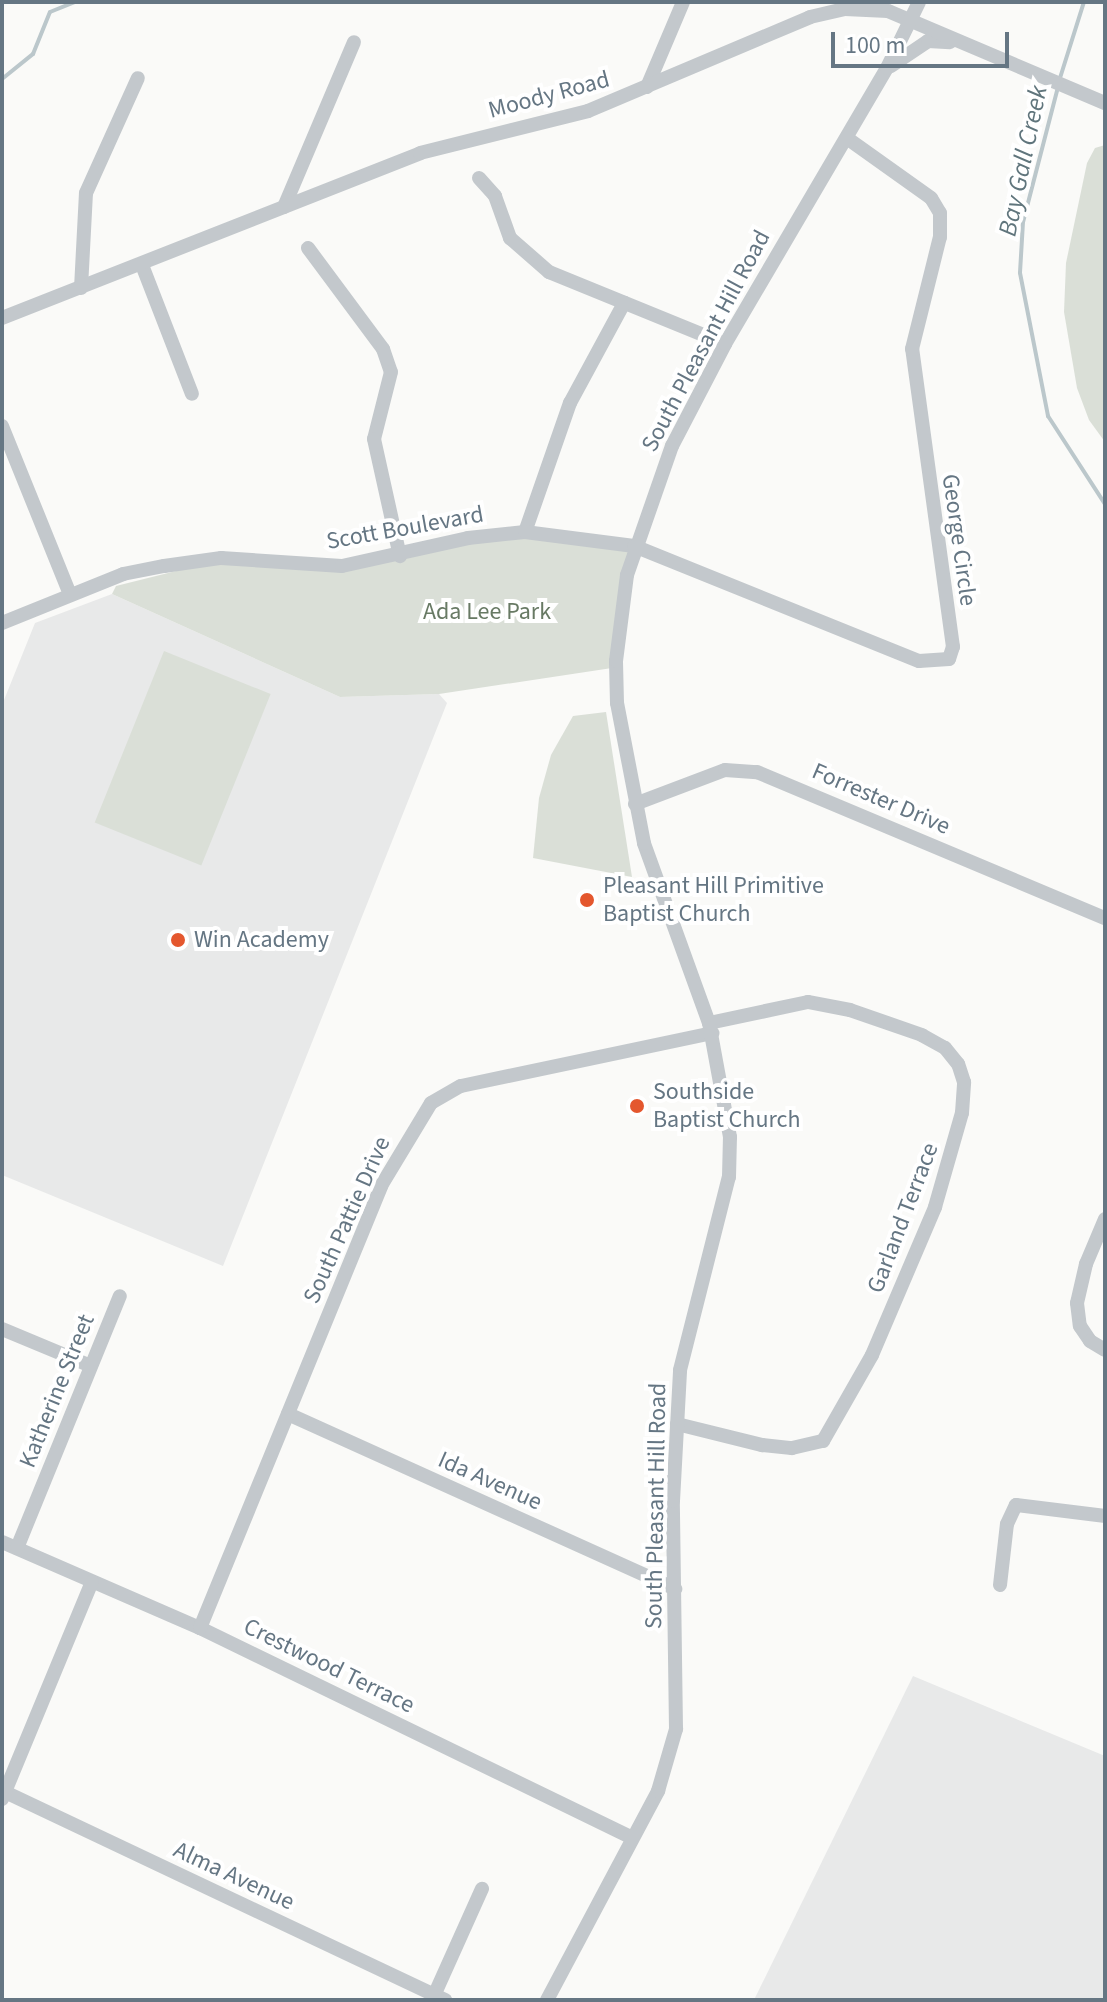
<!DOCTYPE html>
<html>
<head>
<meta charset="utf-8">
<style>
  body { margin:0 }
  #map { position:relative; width:1107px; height:2002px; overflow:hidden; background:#fafaf8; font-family:"Source Sans 3",sans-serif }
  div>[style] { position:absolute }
  .built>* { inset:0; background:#e8e9e9 }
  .green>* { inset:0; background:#dadfd7; transform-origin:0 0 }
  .stream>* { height:4px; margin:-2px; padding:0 2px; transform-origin:2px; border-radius:2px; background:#bbc7cb }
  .minor>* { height:14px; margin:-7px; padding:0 7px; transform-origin:7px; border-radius:7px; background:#c3c8cc }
  .dots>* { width:22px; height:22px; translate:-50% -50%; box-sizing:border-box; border:4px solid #fff; border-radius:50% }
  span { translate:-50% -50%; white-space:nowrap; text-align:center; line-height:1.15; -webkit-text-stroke:8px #fff; paint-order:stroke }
  .street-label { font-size:24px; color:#657683 }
  .park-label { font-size:24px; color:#687a64 }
  .poi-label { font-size:24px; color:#657683 }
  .left { translate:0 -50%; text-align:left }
  .water-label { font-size:26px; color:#60757c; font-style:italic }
  .frame { position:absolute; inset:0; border:4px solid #657683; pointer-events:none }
  .scale { position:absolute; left:831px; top:32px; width:178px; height:36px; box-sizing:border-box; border:4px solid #657683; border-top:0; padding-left:10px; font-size:24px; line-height:28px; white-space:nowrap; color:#657683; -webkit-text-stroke:6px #fff; paint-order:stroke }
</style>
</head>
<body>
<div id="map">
  <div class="built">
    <i style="clip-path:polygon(112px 594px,340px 697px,439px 694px,447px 703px,223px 1266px,2px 1175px,2px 705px,35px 623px)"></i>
    <i style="clip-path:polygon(913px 1676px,1105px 1756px,1105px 2000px,754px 2000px)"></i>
  </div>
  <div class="green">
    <i style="clip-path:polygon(1105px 145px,1105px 442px,1089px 420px,1077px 388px,1064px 312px,1066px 263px,1087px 163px,1095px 148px)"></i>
    <i style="clip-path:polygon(525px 534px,630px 548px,612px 668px,439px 694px,340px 697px,112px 594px,116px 586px,220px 560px,342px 568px)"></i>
    <i style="left:164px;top:651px;width:115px;height:185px;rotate:22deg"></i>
    <i style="clip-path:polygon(606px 712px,632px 877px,533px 858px,539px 798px,551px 755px,573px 716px)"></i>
  </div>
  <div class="stream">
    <i style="left:1060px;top:78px;width:80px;rotate:-72.5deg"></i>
    <i style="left:2px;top:79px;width:40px;rotate:-39deg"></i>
    <i style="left:33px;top:54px;width:45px;rotate:-68deg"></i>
    <i style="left:50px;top:12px;width:27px;rotate:-22deg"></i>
    <i style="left:1058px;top:87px;width:139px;rotate:104.5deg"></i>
    <i style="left:1023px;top:222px;width:51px;rotate:93.4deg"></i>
    <i style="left:1020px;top:273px;width:146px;rotate:78.9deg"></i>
    <i style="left:1048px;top:416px;width:105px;rotate:57.1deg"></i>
  </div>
  <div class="minor">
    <i style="left:891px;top:66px;width:45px;rotate:-34deg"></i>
    <i style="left:928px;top:41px;width:22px;rotate:3deg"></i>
    <i style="left:647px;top:87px;width:92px;rotate:-67deg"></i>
    <i style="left:479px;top:178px;width:24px;rotate:48deg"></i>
    <i style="left:495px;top:196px;width:45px;rotate:70.3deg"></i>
    <i style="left:510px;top:238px;width:52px;rotate:41.1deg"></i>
    <i style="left:549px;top:272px;width:190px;rotate:22.2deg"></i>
    <i style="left:284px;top:207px;width:179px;rotate:-67deg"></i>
    <i style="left:308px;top:248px;width:126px;rotate:53.4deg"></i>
    <i style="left:383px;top:349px;width:24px;rotate:71deg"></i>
    <i style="left:391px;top:372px;width:69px;rotate:104.2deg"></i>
    <i style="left:374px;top:439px;width:120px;rotate:77.5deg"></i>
    <i style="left:142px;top:265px;width:138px;rotate:68.8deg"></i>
    <i style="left:81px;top:288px;width:95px;rotate:-87deg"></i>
    <i style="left:86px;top:193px;width:126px;rotate:-65.7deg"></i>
    <i style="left:2px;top:318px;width:449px;rotate:-21.5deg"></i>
    <i style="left:420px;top:153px;width:173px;rotate:-14deg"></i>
    <i style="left:588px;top:111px;width:241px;rotate:-22.9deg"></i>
    <i style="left:810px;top:17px;width:36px;rotate:-13deg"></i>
    <i style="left:845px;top:9px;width:43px;rotate:2.7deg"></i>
    <i style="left:888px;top:11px;width:236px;rotate:23deg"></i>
    <i style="left:2px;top:426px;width:181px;rotate:68deg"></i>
    <i style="left:525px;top:532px;width:137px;rotate:-70.8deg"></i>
    <i style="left:570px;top:403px;width:114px;rotate:-61.6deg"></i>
    <i style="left:2px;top:623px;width:131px;rotate:-22deg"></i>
    <i style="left:123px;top:574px;width:42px;rotate:-11deg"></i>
    <i style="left:164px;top:566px;width:58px;rotate:-8deg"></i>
    <i style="left:221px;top:558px;width:121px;rotate:3.8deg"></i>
    <i style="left:342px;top:566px;width:129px;rotate:-12.5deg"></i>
    <i style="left:468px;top:538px;width:57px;rotate:-6deg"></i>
    <i style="left:525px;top:532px;width:110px;rotate:7.3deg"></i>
    <i style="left:634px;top:546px;width:307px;rotate:22deg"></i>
    <i style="left:919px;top:661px;width:30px;rotate:-4deg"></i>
    <i style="left:949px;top:659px;width:13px;rotate:-72deg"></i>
    <i style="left:953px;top:647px;width:301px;rotate:-97.8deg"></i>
    <i style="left:912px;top:349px;width:115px;rotate:-76deg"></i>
    <i style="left:940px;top:237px;width:24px;rotate:-90deg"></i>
    <i style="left:940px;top:213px;width:17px;rotate:-121deg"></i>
    <i style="left:931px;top:198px;width:103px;rotate:-144.5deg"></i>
    <i style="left:635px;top:804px;width:96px;rotate:-20.7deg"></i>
    <i style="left:725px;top:770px;width:32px;rotate:4deg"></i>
    <i style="left:757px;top:772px;width:377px;rotate:22.8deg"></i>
    <i style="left:1105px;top:1219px;width:49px;rotate:112.9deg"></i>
    <i style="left:1086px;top:1264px;width:40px;rotate:103deg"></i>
    <i style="left:1077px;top:1303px;width:23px;rotate:83deg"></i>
    <i style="left:1080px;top:1326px;width:18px;rotate:56deg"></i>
    <i style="left:1090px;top:1341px;width:17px;rotate:31deg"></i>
    <i style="left:2px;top:1329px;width:96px;rotate:22.6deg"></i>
    <i style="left:288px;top:1414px;width:425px;rotate:24.3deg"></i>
    <i style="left:677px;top:1424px;width:88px;rotate:13.9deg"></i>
    <i style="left:762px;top:1445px;width:30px;rotate:6deg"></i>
    <i style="left:792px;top:1448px;width:32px;rotate:-13deg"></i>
    <i style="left:823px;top:1441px;width:99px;rotate:-60.3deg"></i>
    <i style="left:872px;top:1355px;width:161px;rotate:-66.9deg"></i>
    <i style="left:935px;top:1207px;width:98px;rotate:-74deg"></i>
    <i style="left:962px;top:1113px;width:31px;rotate:-86deg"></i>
    <i style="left:964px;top:1082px;width:19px;rotate:-108deg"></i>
    <i style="left:958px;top:1064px;width:21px;rotate:-129deg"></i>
    <i style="left:945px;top:1048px;width:26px;rotate:-151deg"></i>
    <i style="left:922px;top:1035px;width:76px;rotate:-160.9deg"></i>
    <i style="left:850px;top:1010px;width:43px;rotate:-169.2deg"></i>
    <i style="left:808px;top:1002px;width:101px;rotate:168deg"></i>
    <i style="left:2px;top:1542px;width:216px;rotate:23.5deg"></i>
    <i style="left:200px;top:1628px;width:480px;rotate:25.9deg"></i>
    <i style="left:17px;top:1548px;width:272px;rotate:-67.8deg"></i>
    <i style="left:1000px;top:1585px;width:61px;rotate:-83.5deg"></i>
    <i style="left:1007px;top:1524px;width:21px;rotate:-65deg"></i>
    <i style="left:1016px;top:1505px;width:90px;rotate:7deg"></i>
    <i style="left:200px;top:1628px;width:478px;rotate:-67.7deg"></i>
    <i style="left:381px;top:1186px;width:97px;rotate:-58.9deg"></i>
    <i style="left:431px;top:1103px;width:34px;rotate:-30deg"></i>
    <i style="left:461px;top:1086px;width:257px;rotate:-11.9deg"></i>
    <i style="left:5px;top:1792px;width:487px;rotate:25.3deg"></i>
    <i style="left:2px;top:1799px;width:235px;rotate:-67.5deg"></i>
    <i style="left:432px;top:2000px;width:122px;rotate:-65.8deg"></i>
    <i style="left:547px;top:2000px;width:237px;rotate:-62deg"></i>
    <i style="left:658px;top:1791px;width:65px;rotate:-73.8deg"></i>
    <i style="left:676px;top:1729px;width:228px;rotate:-90.8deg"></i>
    <i style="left:673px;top:1501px;width:131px;rotate:-86.9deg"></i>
    <i style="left:680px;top:1370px;width:199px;rotate:-75.8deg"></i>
    <i style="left:729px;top:1177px;width:40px;rotate:-88.6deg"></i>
    <i style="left:730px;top:1137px;width:116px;rotate:-100.4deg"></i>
    <i style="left:709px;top:1023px;width:191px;rotate:-109.9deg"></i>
    <i style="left:644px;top:843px;width:143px;rotate:-100.9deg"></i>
    <i style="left:617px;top:703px;width:42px;rotate:-91.4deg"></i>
    <i style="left:616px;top:661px;width:87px;rotate:-82.7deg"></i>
    <i style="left:627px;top:575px;width:137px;rotate:-70.8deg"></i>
    <i style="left:672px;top:446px;width:115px;rotate:-62.5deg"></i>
    <i style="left:725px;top:344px;width:320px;rotate:-59.6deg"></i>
    <i style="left:887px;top:68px;width:73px;rotate:-64.1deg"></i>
  </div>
  <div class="dots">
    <i style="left:587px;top:900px;background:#e4572e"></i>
    <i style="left:178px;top:940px;background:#e4572e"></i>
    <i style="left:637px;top:1106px;background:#e4572e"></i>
  </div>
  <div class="street-label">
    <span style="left:549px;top:95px;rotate:-15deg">Moody Road</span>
    <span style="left:706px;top:341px;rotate:-62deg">South Pleasant Hill Road</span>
    <span style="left:405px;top:528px;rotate:-10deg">Scott Boulevard</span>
    <span style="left:959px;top:540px;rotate:82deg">George Circle</span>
    <span style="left:881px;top:799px;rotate:23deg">Forrester Drive</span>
    <span style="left:903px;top:1218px;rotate:-69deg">Garland Terrace</span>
    <span style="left:347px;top:1220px;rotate:-66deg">South Pattie Drive</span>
    <span style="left:57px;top:1391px;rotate:-68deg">Katherine Street</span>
    <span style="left:490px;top:1481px;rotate:24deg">Ida Avenue</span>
    <span style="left:656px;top:1506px;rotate:-89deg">South Pleasant Hill Road</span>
    <span style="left:329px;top:1666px;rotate:26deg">Crestwood Terrace</span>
    <span style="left:234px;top:1876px;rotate:25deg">Alma Avenue</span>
  </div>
  <div class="park-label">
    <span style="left:487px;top:612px">Ada Lee Park</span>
  </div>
  <div class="poi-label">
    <span class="left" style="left:603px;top:900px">Pleasant Hill Primitive<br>Baptist Church</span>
    <span class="left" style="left:194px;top:940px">Win Academy</span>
    <span class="left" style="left:653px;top:1106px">Southside<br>Baptist Church</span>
  </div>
  <div class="water-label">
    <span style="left:1023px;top:161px;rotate:-78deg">Bay Gall Creek</span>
  </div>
  <div class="frame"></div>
  <div class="scale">100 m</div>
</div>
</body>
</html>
